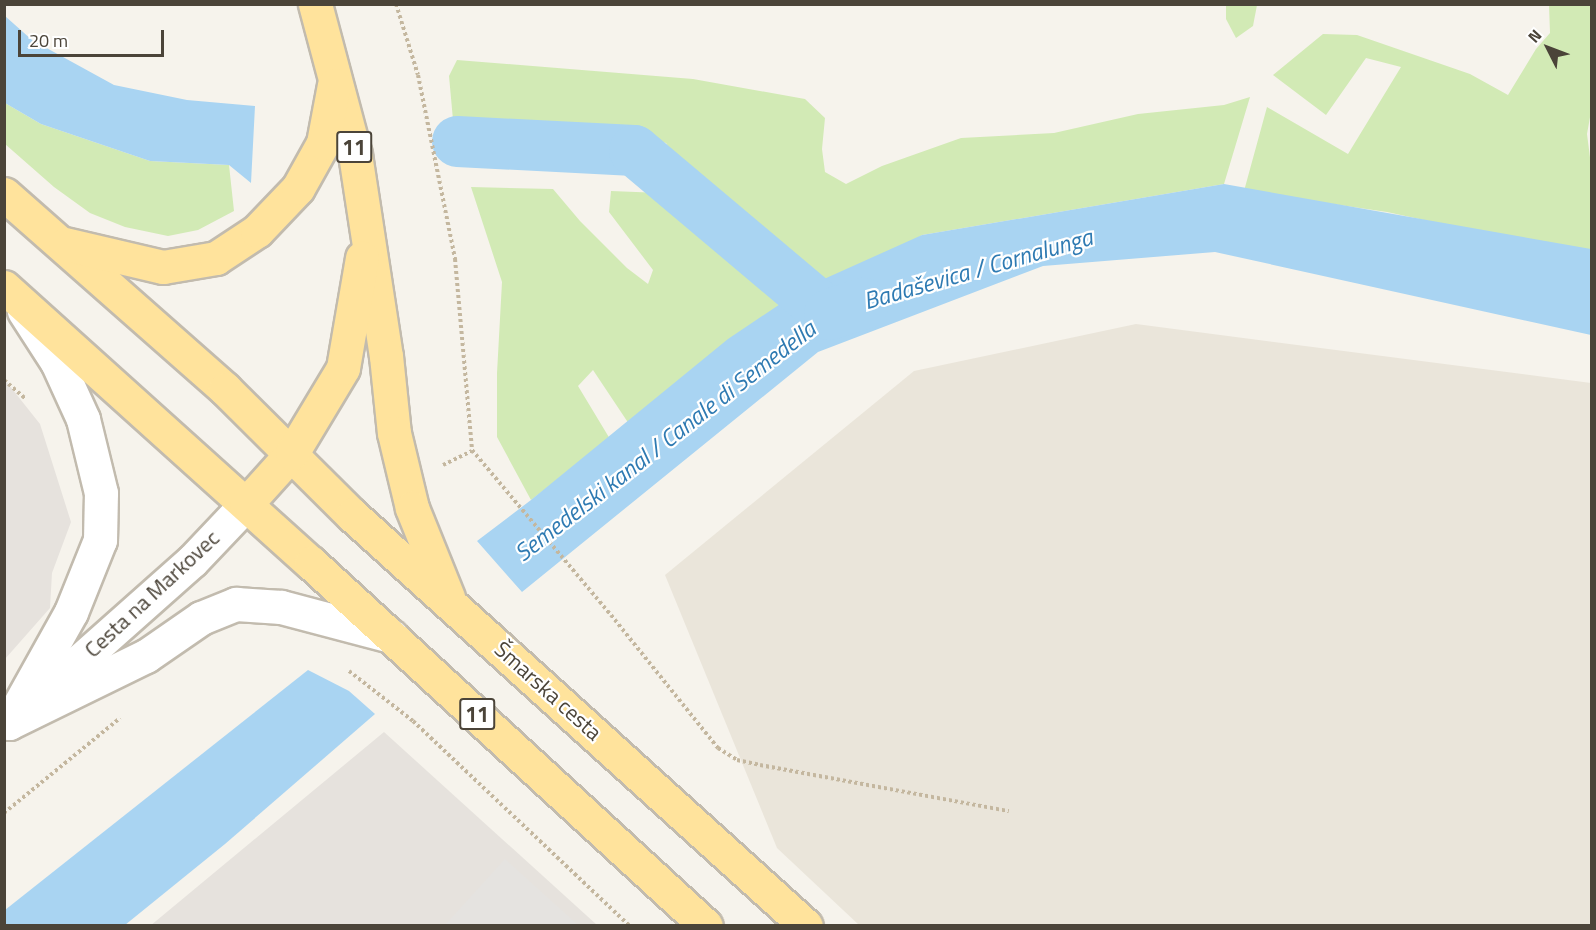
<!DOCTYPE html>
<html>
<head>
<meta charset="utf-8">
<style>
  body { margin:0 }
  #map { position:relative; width:1596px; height:930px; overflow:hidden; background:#f6f3ec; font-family:"Titillium Web",sans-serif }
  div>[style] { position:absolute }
  .residential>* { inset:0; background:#eae5da }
  .industrial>* { inset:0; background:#e6e2dd }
  .green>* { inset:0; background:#d2eab5 }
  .parking>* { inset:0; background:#e5e3e0 }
  .water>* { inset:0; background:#a9d4f2 }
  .canal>* { height:51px; margin:-25.5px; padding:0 25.5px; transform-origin:25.5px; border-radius:25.5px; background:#a9d4f2 }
  .path>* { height:4px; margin-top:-2px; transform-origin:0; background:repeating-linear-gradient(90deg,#c4b79f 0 3px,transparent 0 6px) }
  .roads { filter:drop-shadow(2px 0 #c2bbae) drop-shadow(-2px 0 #c2bbae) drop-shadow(0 2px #c2bbae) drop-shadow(0 -2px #c2bbae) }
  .tertiary>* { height:33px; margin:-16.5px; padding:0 16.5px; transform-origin:16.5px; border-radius:16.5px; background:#fff }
  .primary>* { height:33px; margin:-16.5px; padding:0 16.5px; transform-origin:16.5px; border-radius:16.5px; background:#ffe39c }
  span { translate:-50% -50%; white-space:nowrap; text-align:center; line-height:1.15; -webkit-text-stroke:4.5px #fff; paint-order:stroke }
  .shield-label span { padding:2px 4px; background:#fff; border:2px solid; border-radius:4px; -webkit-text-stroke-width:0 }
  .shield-label { font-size:21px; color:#4b4439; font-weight:700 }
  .street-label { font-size:22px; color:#4b4439 }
  .water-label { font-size:24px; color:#2e7ab2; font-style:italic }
  .frame { position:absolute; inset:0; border:6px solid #4b4439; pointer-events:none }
  .north { position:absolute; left:1518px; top:18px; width:60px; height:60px; -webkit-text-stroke:4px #fff; paint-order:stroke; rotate:312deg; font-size:16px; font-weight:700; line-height:24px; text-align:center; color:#4b4439 }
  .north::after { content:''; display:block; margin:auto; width:21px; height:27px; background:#4b4439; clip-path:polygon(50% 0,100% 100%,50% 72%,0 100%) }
  .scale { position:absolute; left:18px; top:30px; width:146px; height:27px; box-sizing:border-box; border:3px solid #4b4439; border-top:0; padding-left:8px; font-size:18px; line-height:21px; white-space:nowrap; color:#4b4439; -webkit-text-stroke:4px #fff; paint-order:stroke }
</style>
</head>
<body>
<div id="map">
  <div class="residential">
    <i style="clip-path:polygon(1136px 324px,1591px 383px,1591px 925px,859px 925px,777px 848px,665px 575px,914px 371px)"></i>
  </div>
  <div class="industrial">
    <i style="clip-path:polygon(5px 380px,40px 424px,71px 522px,52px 573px,50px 608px,5px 659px)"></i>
    <i style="clip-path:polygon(384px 732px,597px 925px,150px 926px)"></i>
  </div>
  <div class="green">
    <i style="clip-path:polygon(1226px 5px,1257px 5px,1253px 26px,1236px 38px,1226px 19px)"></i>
    <i style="clip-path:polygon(1549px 5px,1591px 5px,1592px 106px,1587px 134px,1592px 173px,1591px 256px,1387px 212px,1244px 191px,1267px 107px,1348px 154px,1401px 67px,1366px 58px,1326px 115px,1273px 75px,1323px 34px,1357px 35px,1470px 74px,1508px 95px,1536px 49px,1550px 33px)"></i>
    <i style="clip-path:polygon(457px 60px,693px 79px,805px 99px,825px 118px,822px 149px,825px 172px,846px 184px,882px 166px,961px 138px,1054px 133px,1138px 114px,1224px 105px,1250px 97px,1224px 184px,922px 235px,629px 424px,593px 370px,578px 386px,610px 439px,531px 500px,497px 437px,497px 373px,502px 282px,471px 187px,553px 189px,580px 221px,627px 268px,648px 284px,653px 270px,609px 212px,611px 191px,661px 193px,674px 178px,679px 163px,666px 143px,626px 133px,477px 127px,454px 131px,449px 76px)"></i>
    <i style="clip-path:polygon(5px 103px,41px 124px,150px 161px,229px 165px,234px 211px,198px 230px,168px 236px,125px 227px,90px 213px,54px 187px,5px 144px)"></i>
  </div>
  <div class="parking">
    <i style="clip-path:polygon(505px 859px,578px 925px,445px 925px)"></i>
  </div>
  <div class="water">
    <i style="clip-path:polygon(5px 16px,32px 40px,114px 85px,187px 100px,255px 106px,251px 183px,229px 165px,150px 161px,41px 124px,5px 103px)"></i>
    <i style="clip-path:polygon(1224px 184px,1591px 249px,1591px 335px,1215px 252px,1043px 266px,818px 352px,522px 592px,477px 541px,531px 500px,728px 339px,804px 288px,922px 235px)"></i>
    <i style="clip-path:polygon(308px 670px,349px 691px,375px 714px,225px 844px,125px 925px,5px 925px,5px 910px)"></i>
  </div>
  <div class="canal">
    <i style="left:457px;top:141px;width:177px;rotate:2.9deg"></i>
    <i style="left:634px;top:150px;width:255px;rotate:40.1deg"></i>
    <i style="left:829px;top:314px;width:36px;rotate:-18deg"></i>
  </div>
  <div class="path">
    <i style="left:396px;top:4px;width:74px;rotate:72.8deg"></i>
    <i style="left:418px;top:75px;width:188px;rotate:78.6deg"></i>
    <i style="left:455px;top:259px;width:192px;rotate:84.9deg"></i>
    <i style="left:472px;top:450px;width:216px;rotate:49.9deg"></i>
    <i style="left:611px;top:615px;width:171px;rotate:51.2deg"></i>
    <i style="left:718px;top:748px;width:22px;rotate:32deg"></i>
    <i style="left:737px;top:760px;width:24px;rotate:12deg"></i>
    <i style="left:760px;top:765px;width:253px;rotate:10.5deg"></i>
    <i style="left:4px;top:380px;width:29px;rotate:41deg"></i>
    <i style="left:443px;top:465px;width:32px;rotate:-26deg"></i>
    <i style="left:349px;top:671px;width:81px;rotate:38deg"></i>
    <i style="left:413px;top:721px;width:299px;rotate:43.4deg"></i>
    <i style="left:4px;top:813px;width:150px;rotate:-39.3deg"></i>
  </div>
  <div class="roads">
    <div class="tertiary">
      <i style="left:42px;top:694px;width:200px;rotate:-41.6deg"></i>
      <i style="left:192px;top:561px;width:79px;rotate:-46.5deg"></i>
      <i style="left:9px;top:723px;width:127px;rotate:-60.8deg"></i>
      <i style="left:71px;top:612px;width:78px;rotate:-68.1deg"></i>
      <i style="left:100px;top:540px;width:47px;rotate:-88.8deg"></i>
      <i style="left:101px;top:493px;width:76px;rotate:-103.7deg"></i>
      <i style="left:83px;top:419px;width:63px;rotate:-114.5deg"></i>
      <i style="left:57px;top:362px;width:61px;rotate:-122.9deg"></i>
      <i style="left:9px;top:723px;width:153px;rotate:-26.1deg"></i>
      <i style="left:146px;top:656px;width:67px;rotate:-34.6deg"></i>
      <i style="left:201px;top:618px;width:38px;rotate:-22deg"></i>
      <i style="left:236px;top:604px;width:45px;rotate:3.8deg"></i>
      <i style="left:281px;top:607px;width:114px;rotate:14.8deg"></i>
    </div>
    <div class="primary">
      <i style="left:315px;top:4px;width:155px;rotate:75.1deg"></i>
      <i style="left:355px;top:154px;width:204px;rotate:81.3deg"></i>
      <i style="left:386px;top:356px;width:77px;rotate:84.1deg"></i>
      <i style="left:394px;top:433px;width:77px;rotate:76.5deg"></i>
      <i style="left:412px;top:508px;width:96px;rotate:68deg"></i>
      <i style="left:4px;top:194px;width:295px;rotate:41.4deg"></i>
      <i style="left:225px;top:389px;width:179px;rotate:44.8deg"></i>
      <i style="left:352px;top:515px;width:612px;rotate:42.15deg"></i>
      <i style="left:65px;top:244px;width:101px;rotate:13.2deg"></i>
      <i style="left:163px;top:267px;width:54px;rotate:-9.6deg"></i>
      <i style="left:216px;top:258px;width:49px;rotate:-33.4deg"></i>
      <i style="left:257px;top:231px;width:59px;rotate:-46.4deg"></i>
      <i style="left:298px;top:188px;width:51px;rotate:-60.9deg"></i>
      <i style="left:323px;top:143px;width:59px;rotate:-79.3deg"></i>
      <i style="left:4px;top:287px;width:413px;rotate:42deg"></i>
      <i style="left:311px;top:563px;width:536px;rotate:42.58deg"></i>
      <i style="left:246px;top:504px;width:69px;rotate:-48deg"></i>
      <i style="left:292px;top:453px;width:99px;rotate:-59deg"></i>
      <i style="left:343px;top:368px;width:112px;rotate:-80.2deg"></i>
    </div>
  </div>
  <div class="shield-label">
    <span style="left:354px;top:147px">11</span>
    <span style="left:477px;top:714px">11</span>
  </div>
  <div class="street-label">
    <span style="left:152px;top:594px;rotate:-43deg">Cesta na Markovec</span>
    <span style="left:548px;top:691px;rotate:42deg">Šmarska cesta</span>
  </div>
  <div class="water-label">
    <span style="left:978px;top:269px;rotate:-16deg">Badaševica / Cornalunga</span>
    <span style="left:665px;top:441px;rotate:-38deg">Semedelski kanal / Canale di Semedella</span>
  </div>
  <div class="frame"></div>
  <div class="north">N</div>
  <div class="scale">20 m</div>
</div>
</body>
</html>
